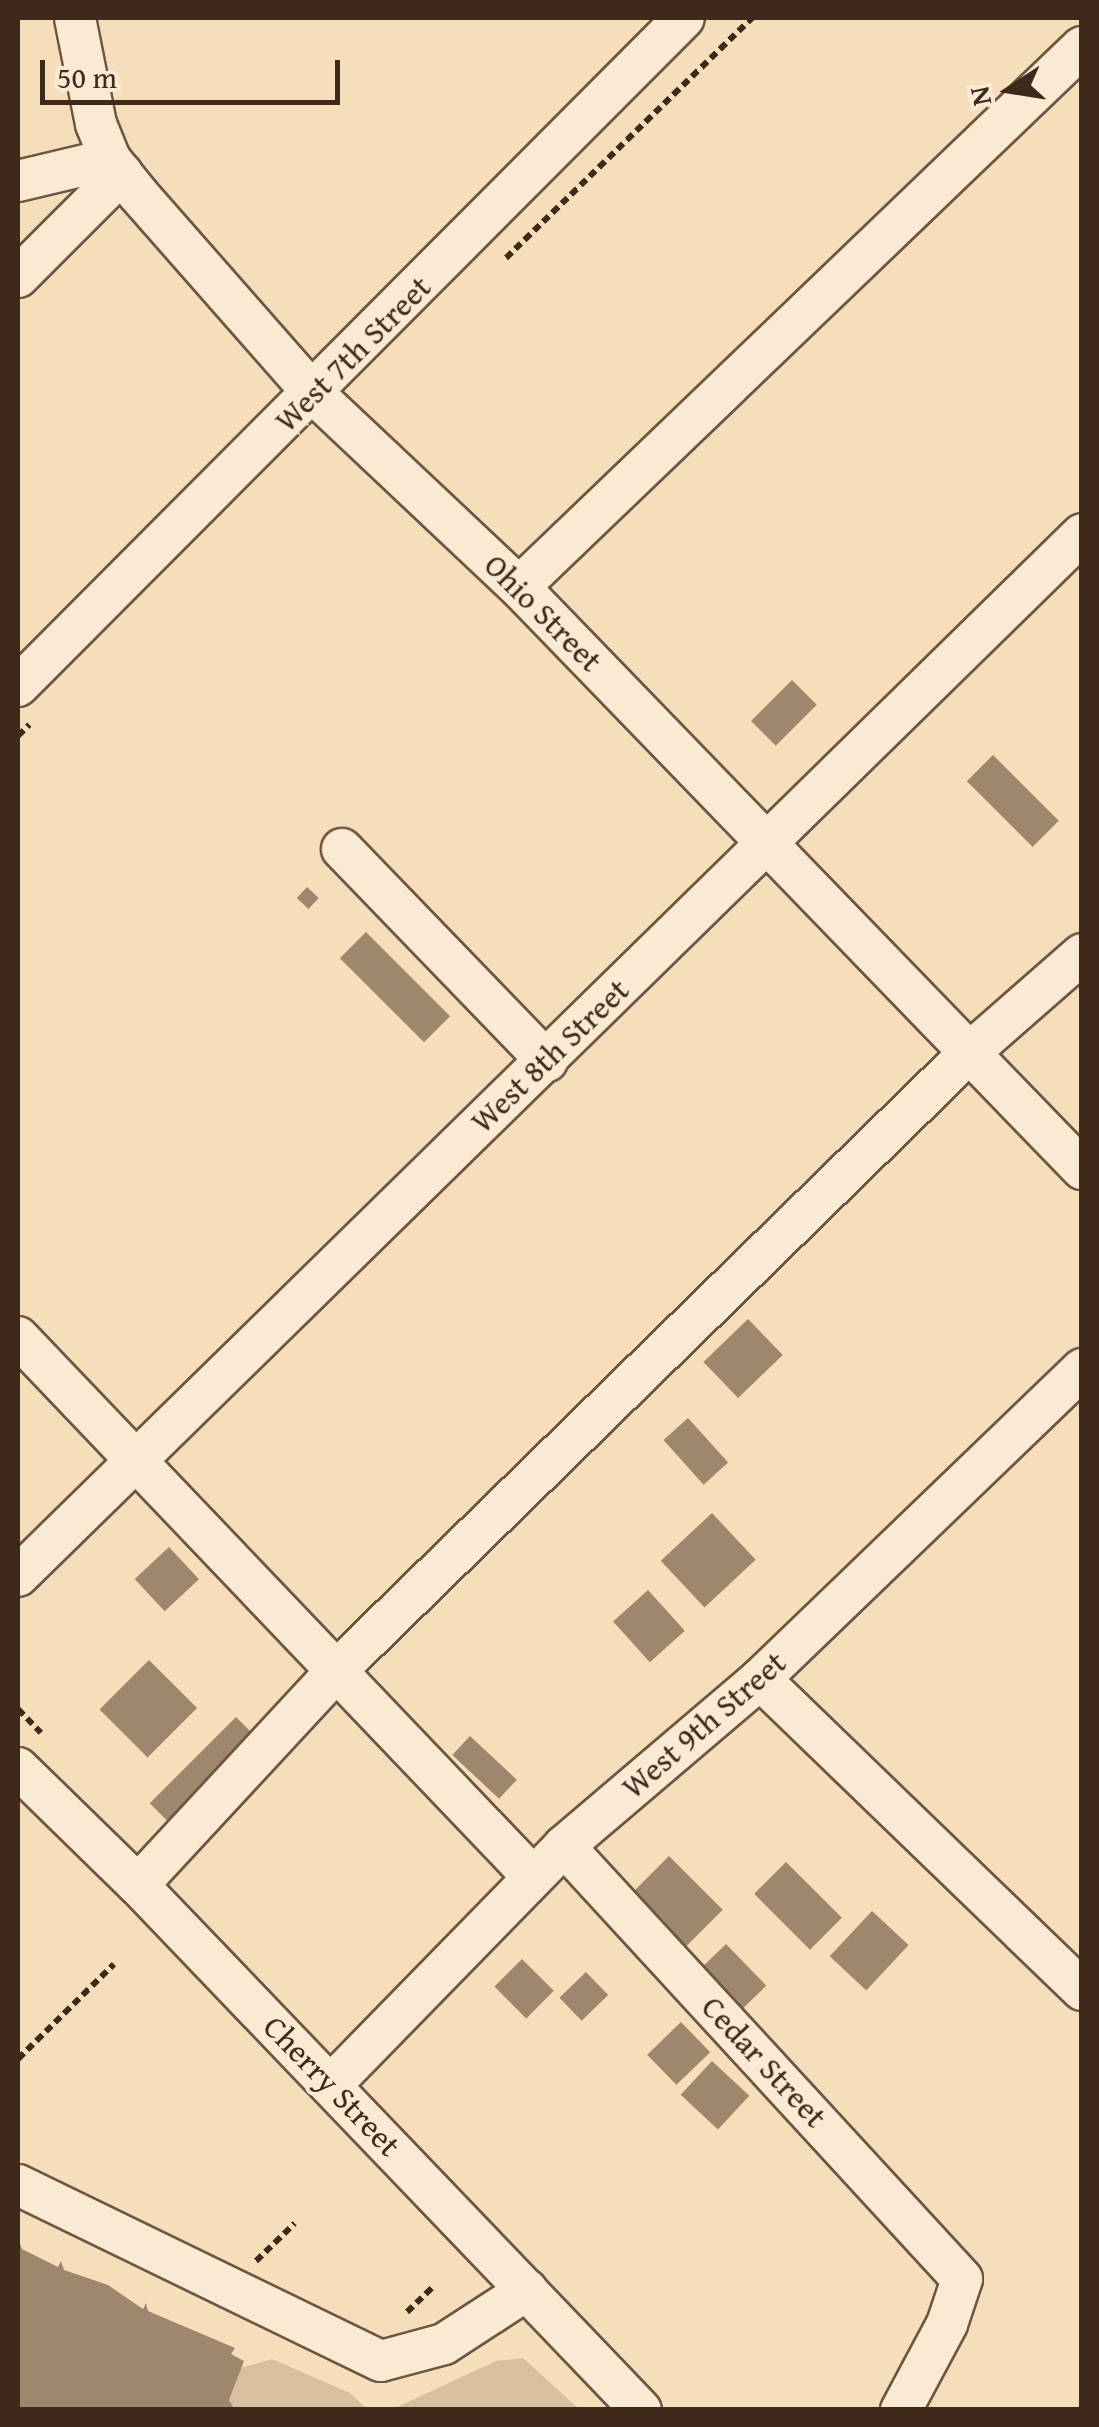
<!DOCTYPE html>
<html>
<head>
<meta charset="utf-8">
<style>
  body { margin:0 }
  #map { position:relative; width:1099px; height:2427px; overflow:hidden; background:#f7debb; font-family:"Gentium Book Plus",serif }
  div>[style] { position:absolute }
  .green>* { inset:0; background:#d8bfa0 }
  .building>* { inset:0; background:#9f876e; transform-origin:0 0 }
  .path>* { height:6px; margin-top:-3px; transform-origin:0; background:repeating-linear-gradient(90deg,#3f291b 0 8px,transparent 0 13px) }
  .roads { filter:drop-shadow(2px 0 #6d5643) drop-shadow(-2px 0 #6d5643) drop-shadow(0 2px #6d5643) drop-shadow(0 -2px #6d5643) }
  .minor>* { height:40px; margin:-20px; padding:0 20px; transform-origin:20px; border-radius:20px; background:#faead3 }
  span { translate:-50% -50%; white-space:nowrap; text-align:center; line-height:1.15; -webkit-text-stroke:8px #faead3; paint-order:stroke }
  .street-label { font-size:32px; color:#3f291b }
  .frame { position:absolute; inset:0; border:20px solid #3f291b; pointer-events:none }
  .north { position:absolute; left:959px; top:40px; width:100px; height:100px; -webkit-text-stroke:8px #faead3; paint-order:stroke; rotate:258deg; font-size:28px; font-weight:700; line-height:40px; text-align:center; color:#3f291b }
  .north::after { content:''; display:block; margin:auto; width:35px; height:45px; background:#3f291b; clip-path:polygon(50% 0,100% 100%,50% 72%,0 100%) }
  .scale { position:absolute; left:40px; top:60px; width:300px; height:45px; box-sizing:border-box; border:5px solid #3f291b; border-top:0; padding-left:12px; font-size:30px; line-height:35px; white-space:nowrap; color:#3f291b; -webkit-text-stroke:8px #faead3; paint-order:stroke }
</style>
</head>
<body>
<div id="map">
  <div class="green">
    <i style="clip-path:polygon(523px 2358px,579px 2409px,393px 2409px,496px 2361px)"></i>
    <i style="clip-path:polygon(272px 2359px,350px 2393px,367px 2409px,235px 2409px,229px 2400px,241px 2368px)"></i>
  </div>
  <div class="building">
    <i style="left:792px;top:680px;width:35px;height:58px;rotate:45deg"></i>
    <i style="left:993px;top:755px;width:93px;height:37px;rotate:45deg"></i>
    <i style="left:307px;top:887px;width:16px;height:15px;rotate:43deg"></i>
    <i style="left:366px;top:932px;width:119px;height:37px;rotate:45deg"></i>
    <i style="left:748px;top:1319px;width:50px;height:62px;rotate:46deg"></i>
    <i style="left:688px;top:1418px;width:60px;height:33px;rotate:48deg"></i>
    <i style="left:712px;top:1513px;width:64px;height:70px;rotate:47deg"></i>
    <i style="left:169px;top:1547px;width:44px;height:47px;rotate:47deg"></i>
    <i style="left:648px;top:1590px;width:55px;height:47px;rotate:48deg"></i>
    <i style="left:149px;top:1660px;width:68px;height:70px;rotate:45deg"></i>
    <i style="left:236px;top:1717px;width:28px;height:122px;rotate:45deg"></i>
    <i style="left:470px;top:1736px;width:64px;height:26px;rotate:43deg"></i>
    <i style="left:669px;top:1856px;width:76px;height:58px;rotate:45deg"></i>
    <i style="left:786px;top:1862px;width:79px;height:45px;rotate:45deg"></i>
    <i style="left:872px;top:1911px;width:50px;height:62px;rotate:43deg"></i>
    <i style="left:726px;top:1944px;width:58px;height:36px;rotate:46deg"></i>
    <i style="left:522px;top:1959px;width:45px;height:39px;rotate:45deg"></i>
    <i style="left:586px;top:1972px;width:32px;height:37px;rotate:46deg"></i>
    <i style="left:681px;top:2022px;width:42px;height:47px;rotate:46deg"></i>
    <i style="left:712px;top:2061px;width:51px;height:46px;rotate:43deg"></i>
    <i style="clip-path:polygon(19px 2241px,22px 2249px,58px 2267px,61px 2261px,64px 2270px,108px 2285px,143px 2309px,146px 2303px,148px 2311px,235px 2348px,231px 2354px,244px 2361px,229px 2400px,235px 2410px,18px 2410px)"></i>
  </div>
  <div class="path">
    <i style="left:506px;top:258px;width:344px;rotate:-44.3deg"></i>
    <i style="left:18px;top:736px;width:16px;rotate:-45deg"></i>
    <i style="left:18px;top:1709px;width:33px;rotate:46deg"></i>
    <i style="left:18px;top:2059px;width:135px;rotate:-44.7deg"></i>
    <i style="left:256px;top:2261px;width:54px;rotate:-44.3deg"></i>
    <i style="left:407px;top:2312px;width:35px;rotate:-44deg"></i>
  </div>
  <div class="roads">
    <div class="minor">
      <i style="left:75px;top:18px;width:108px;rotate:78.8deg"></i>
      <i style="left:96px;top:124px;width:38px;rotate:68deg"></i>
      <i style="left:110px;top:159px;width:45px;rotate:51.3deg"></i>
      <i style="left:138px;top:194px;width:266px;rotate:48.7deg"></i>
      <i style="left:314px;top:394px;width:282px;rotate:43.3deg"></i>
      <i style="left:519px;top:587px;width:810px;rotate:45.95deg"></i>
      <i style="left:18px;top:181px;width:95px;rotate:-13.4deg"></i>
      <i style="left:18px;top:277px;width:147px;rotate:-45deg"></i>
      <i style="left:519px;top:587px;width:780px;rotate:-43.81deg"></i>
      <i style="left:18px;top:686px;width:943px;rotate:-45.09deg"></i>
      <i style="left:342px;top:849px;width:295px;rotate:46deg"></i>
      <i style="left:18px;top:1337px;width:746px;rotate:46.36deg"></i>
      <i style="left:18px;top:1576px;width:1489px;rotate:-44.4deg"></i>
      <i style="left:760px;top:1679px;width:448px;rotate:44deg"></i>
      <i style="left:18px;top:1768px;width:168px;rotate:44.3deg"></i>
      <i style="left:138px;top:1885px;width:727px;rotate:46.23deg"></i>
      <i style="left:564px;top:1846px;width:588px;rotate:47.41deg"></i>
      <i style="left:962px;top:2279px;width:47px;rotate:108.4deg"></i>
      <i style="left:947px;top:2324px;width:98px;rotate:118.1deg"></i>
      <i style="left:138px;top:1885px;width:293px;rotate:-47.2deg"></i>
      <i style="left:337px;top:1670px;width:883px;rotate:-44.31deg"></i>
      <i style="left:969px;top:1053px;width:150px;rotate:-41.2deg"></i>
      <i style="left:331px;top:2085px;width:334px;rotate:-45.7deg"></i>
      <i style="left:564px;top:1846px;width:257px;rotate:-40.4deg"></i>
      <i style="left:760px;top:1679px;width:447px;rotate:-43.9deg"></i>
      <i style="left:18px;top:2185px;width:403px;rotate:25.9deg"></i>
      <i style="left:381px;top:2361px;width:65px;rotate:-15.1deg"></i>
      <i style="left:444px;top:2344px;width:99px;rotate:-33deg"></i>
    </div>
  </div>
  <div class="street-label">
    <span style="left:353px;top:354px;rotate:-45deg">West 7th Street</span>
    <span style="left:543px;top:613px;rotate:45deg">Ohio Street</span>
    <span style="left:550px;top:1056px;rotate:-44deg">West 8th Street</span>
    <span style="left:704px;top:1725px;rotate:-41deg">West 9th Street</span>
    <span style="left:764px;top:2062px;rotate:47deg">Cedar Street</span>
    <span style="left:332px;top:2086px;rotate:46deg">Cherry Street</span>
  </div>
  <div class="frame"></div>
  <div class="north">N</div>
  <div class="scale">50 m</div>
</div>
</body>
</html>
